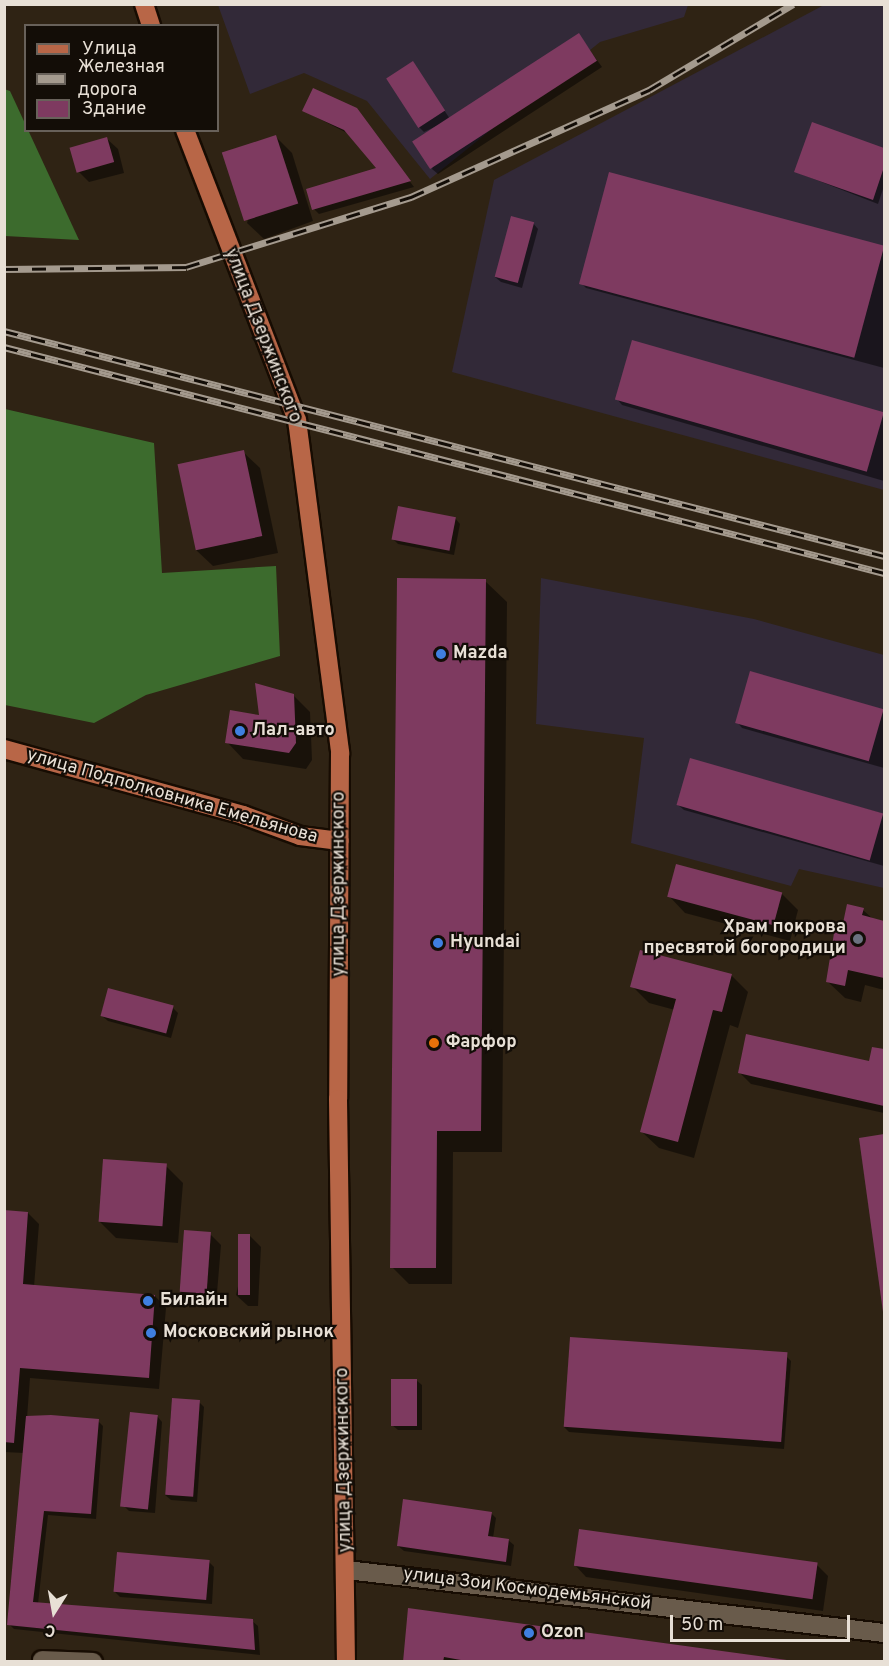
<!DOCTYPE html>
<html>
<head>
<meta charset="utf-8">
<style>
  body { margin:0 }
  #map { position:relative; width:889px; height:1666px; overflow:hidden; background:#2f2314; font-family:Overpass,sans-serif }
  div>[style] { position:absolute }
  .industrial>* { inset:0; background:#322938 }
  .forest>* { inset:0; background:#3c6b2d }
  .shadow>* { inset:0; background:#0007 }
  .building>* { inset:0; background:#7e3a60; transform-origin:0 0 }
  .roads { filter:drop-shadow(2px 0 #170c02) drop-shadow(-2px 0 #170c02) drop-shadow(0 2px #170c02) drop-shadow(0 -2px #170c02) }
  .minor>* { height:18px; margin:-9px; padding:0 9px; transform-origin:9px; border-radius:9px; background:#695b4b }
  .secondary>* { height:18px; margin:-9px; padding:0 9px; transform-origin:9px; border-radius:9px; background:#695b4b }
  .primary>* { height:18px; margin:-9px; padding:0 9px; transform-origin:9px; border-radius:9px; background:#b86647 }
  .rail>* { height:7px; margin-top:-3.5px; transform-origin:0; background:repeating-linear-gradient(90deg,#130d07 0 14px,#a49a8e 0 28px); box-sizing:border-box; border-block:2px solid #a49a8e }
  .dots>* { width:16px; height:16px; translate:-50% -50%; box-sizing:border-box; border:3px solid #130d07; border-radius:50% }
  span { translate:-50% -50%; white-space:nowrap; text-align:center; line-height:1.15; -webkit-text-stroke:4.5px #130d07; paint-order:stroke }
  .street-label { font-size:18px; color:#e8e0d6 }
  .poi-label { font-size:18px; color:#e8e0d6; font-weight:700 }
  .left { translate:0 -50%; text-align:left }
  .right { translate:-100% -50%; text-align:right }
  .frame { position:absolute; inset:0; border:6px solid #e8e0d6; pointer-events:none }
  .legend { position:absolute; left:24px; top:24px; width:195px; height:108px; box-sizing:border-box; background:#130d07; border:2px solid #68615a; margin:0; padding:8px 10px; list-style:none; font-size:18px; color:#e8e0d6 }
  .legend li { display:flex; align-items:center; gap:12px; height:30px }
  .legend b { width:30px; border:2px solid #68615a }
  .north { position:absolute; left:24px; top:1582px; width:60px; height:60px; -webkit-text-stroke:4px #130d07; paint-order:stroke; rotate:191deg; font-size:16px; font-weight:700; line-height:24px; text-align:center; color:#e8e0d6 }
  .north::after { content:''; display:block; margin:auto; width:21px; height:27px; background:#e8e0d6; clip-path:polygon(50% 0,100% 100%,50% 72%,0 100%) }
  .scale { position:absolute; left:670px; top:1615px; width:180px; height:27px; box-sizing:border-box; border:3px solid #e8e0d6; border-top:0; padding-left:8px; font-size:18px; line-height:21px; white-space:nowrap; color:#e8e0d6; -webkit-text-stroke:4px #130d07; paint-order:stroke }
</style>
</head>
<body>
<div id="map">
  <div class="industrial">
    <i style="clip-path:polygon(218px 5px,688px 5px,684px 17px,600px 42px,430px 179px,367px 101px,304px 73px,250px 94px)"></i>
    <i style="clip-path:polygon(824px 5px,884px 5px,884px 490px,452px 372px,494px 180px)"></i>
    <i style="clip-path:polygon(541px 578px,754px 619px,884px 655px,884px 888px,799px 869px,791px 886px,631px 843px,644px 738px,536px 724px)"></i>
  </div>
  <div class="forest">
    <i style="clip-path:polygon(4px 89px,10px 91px,79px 240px,5px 236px)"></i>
    <i style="clip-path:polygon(5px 409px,154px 443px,162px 573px,276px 566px,280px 656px,146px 695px,94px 723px,5px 705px)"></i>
  </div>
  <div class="shadow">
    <i style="clip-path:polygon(579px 35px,602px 67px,438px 174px,432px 169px,445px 122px,424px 132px,419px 127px,413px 63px,450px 119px)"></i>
    <i style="clip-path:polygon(356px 109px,414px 187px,319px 214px,314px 209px,378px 169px,349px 134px,304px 111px)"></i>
    <i style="clip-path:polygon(813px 124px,884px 149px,884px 186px,878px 204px,796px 172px)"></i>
    <i style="clip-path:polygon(275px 136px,292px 153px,313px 221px,264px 239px,247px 223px)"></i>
    <i style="clip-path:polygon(106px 138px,118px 149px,124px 173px,89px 182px,78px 171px)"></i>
    <i style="clip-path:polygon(610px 174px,884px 247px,884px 368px,586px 288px,581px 283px)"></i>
    <i style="clip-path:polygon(533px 223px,538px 229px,522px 288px,501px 282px,495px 277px)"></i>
    <i style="clip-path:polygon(633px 342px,884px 415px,884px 481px,622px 405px,617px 399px)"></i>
    <i style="clip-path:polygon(243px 452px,260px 468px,278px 553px,213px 566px,196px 550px)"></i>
    <i style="clip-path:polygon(455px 518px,460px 524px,454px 555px,398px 544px,393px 539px)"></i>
    <i style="clip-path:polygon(485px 581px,507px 602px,502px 1152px,453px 1152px,452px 1284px,409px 1284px,392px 1267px)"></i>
    <i style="clip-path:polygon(751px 672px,884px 710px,884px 768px,742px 728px,737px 722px)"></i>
    <i style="clip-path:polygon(293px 695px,310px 712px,312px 760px,306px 769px,243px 759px,227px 742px)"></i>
    <i style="clip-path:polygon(691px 760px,884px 814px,884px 866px,684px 810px,678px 805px)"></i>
    <i style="clip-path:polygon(781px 893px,798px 910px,790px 941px,685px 913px,669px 896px)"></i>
    <i style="clip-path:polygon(863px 910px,873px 919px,884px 922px,884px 990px,865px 985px,861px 1002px,845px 998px,828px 982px,844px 925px)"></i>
    <i style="clip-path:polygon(731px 975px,748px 992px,738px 1028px,730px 1025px,694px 1158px,659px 1148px,642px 1132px,675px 1010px,649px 1003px,632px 986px)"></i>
    <i style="clip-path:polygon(173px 1008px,178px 1013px,171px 1038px,108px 1021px,102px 1016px)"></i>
    <i style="clip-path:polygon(873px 1048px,884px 1051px,884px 1113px,751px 1084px,739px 1072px,870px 1063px)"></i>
    <i style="clip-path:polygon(884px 1136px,884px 1311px,860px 1139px)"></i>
    <i style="clip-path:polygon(166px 1166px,183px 1183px,178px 1243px,116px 1238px,99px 1221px)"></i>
    <i style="clip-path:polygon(4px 1211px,28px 1213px,39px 1224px,34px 1287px,155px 1296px,166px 1308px,159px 1389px,30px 1378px,27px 1418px,98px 1421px,103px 1426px,96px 1519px,48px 1515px,38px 1604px,252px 1621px,258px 1626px,260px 1655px,14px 1629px,9px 1624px,24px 1453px,4px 1452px)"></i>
    <i style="clip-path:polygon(210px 1234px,221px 1245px,216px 1305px,192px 1303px,181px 1292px)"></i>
    <i style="clip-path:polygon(250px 1236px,261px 1247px,258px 1306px,248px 1306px,236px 1295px)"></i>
    <i style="clip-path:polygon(786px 1356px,791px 1361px,784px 1449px,569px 1432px,564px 1427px)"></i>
    <i style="clip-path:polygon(416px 1380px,422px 1385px,422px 1430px,398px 1430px,392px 1425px)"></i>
    <i style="clip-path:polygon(199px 1402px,204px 1407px,197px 1502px,171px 1500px,165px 1495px)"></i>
    <i style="clip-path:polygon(157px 1416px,162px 1422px,155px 1513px,129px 1511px,124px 1506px)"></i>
    <i style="clip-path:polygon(491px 1513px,496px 1518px,493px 1538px,508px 1540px,514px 1545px,511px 1566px,404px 1551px,398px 1546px)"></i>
    <i style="clip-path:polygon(209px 1562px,214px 1567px,212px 1604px,120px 1597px,115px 1592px)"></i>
    <i style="clip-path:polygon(575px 1565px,817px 1565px,828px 1576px,823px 1611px,586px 1577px)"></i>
    <i style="clip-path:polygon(409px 1609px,786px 1662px,404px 1662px)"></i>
  </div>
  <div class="building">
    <i style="left:579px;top:33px;width:33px;height:199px;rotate:57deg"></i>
    <i style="left:413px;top:61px;width:59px;height:32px;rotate:57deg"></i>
    <i style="clip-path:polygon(313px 88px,357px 108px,411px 181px,312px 210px,306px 189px,376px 168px,344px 130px,302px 111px)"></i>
    <i style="clip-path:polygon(812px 122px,884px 148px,884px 167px,873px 200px,794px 172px)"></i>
    <i style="left:276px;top:135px;width:72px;height:57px;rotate:72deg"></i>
    <i style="left:107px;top:137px;width:26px;height:39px;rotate:74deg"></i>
    <i style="left:609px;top:172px;width:285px;height:116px;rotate:15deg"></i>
    <i style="left:511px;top:216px;width:24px;height:63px;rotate:15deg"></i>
    <i style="left:632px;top:340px;width:262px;height:62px;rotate:16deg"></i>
    <i style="left:244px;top:450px;width:88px;height:68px;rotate:78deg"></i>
    <i style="left:398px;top:506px;width:59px;height:34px;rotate:11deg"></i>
    <i style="clip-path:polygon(397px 578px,486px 579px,481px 1131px,437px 1131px,436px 1268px,390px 1268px)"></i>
    <i style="left:750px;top:671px;width:139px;height:54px;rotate:16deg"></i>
    <i style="clip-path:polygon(255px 683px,294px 694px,296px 743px,289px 753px,225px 743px,230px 710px,259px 715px)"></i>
    <i style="left:690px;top:758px;width:201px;height:49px;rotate:16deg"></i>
    <i style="left:676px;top:864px;width:110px;height:34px;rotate:15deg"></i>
    <i style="clip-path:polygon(847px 904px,864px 908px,862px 915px,884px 921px,884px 978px,848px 970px,845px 986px,826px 982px,836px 921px,843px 923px)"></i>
    <i style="clip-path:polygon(640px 950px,732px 974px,722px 1012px,713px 1010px,678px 1142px,640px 1132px,676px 999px,630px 987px)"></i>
    <i style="left:108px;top:988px;width:68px;height:29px;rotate:15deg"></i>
    <i style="clip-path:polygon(746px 1034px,869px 1061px,872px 1047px,884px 1049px,884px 1106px,738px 1073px)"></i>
    <i style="clip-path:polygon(884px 1134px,884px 1312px,883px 1312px,859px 1138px)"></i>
    <i style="left:103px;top:1159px;width:64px;height:63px;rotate:4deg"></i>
    <i style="clip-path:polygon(4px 1210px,28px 1212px,23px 1284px,155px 1295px,149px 1378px,20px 1368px,14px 1443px,4px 1442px)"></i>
    <i style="left:184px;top:1230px;width:27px;height:62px;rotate:4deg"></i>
    <i style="left:238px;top:1234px;width:12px;height:61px"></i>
    <i style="left:570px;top:1337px;width:218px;height:90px;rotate:4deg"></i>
    <i style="left:391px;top:1379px;width:26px;height:47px"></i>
    <i style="left:172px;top:1398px;width:28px;height:97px;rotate:4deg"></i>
    <i style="left:130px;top:1412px;width:28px;height:95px;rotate:6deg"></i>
    <i style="clip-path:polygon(51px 1415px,99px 1419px,91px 1514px,44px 1511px,33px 1602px,253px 1619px,255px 1650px,7px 1625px,26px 1416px)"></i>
    <i style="clip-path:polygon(403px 1499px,492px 1512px,488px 1536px,509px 1539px,506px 1562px,397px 1546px)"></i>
    <i style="left:579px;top:1529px;width:241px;height:37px;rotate:8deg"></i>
    <i style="left:117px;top:1552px;width:93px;height:40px;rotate:5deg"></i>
    <i style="clip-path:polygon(408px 1608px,787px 1660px,787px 1662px,472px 1662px,444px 1657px,443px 1662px,403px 1662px)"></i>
  </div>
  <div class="roads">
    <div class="minor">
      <i style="left:42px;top:1660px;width:51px;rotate:2.2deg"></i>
    </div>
    <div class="secondary">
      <i style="left:347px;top:1570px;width:541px;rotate:6.69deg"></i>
    </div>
    <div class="primary">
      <i style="left:144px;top:4px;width:23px;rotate:72deg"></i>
      <i style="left:185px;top:130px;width:311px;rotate:68.9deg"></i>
      <i style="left:297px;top:420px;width:336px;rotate:82.6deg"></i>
      <i style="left:340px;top:753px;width:346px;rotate:90.3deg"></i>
      <i style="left:338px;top:1099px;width:563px;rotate:89.19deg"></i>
      <i style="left:4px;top:749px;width:248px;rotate:15.4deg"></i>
      <i style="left:243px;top:815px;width:61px;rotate:20.2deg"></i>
      <i style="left:300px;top:836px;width:40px;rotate:7.1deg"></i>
    </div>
  </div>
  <div class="rail">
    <i style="left:4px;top:269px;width:182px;rotate:-0.6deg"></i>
    <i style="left:186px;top:267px;width:236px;rotate:-17.3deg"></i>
    <i style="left:411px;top:197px;width:261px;rotate:-24.2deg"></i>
    <i style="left:649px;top:90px;width:168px;rotate:-30.8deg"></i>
    <i style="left:4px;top:331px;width:908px;rotate:14.34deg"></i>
    <i style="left:4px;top:347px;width:909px;rotate:14.4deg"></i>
  </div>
  <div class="dots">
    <i style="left:441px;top:654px;background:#3f7fe0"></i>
    <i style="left:240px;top:731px;background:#3f7fe0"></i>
    <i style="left:858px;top:939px;background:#6b7280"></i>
    <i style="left:438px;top:943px;background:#3f7fe0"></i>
    <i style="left:434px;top:1043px;background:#e8710a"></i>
    <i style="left:148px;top:1301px;background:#3f7fe0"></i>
    <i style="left:151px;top:1333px;background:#3f7fe0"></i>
    <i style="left:529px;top:1633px;background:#3f7fe0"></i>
  </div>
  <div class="street-label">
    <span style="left:262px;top:336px;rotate:69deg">улица Дзержинского</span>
    <span style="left:172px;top:797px;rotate:16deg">улица Подполковника Емельянова</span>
    <span style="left:340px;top:884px;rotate:-90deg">улица Дзержинского</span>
    <span style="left:345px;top:1460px;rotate:-91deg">улица Дзержинского</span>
    <span style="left:527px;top:1590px;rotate:7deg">улица Зои Космодемьянской</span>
  </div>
  <div class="poi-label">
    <span class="left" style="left:453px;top:654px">Mazda</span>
    <span class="left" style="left:252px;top:731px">Лал-авто</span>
    <span class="right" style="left:846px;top:939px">Храм покрова<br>пресвятой богородици</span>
    <span class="left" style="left:450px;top:943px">Hyundai</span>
    <span class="left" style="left:446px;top:1043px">Фарфор</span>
    <span class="left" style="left:160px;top:1301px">Билайн</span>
    <span class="left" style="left:163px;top:1333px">Московский рынок</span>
    <span class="left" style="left:541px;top:1633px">Ozon</span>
  </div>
  <div class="frame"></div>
  <ul class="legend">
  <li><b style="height:8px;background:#b86647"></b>Улица</li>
  <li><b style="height:8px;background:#a49a8e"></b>Железная дорога</li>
  <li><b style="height:16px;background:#7e3a60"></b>Здание</li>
  </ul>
  <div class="north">С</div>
  <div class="scale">50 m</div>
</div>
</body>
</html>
